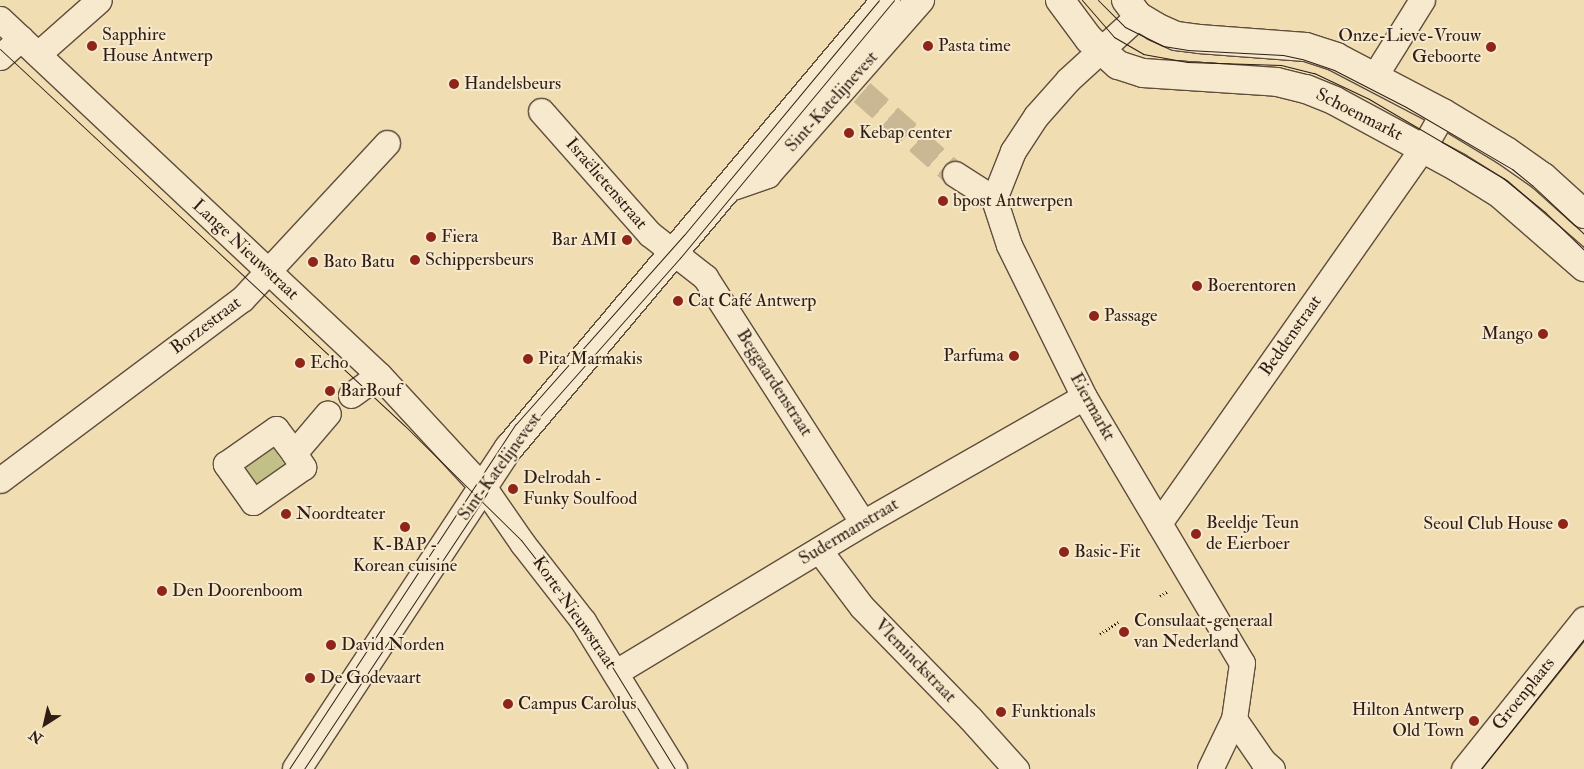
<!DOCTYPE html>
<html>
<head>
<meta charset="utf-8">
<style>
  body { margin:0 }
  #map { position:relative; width:1584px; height:769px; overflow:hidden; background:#f1ddb2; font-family:"IM FELL Double Pica",serif }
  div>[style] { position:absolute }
  .green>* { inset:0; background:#c2bf87; transform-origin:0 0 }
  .street-tunnel>* { height:25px; margin-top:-12.5px; transform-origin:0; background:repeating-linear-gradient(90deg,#cab793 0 25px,transparent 0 37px) }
  .path>* { height:3px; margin-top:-1.5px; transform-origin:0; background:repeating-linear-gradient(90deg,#2f1d15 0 1px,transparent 0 3.5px) }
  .roads { filter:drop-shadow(1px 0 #604d3c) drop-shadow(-1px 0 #604d3c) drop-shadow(0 1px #604d3c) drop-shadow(0 -1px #604d3c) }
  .street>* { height:25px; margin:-12.5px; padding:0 12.5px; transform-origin:12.5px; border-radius:12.5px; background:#f6e9cd }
  .secondary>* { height:28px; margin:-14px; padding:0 14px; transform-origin:14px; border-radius:14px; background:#f6e9cd }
  .tram>* { height:1px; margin:-0.5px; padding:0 0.5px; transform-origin:0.5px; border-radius:0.5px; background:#2f1d15 }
  .dots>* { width:14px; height:14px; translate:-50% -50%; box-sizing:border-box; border:2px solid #f6e9cd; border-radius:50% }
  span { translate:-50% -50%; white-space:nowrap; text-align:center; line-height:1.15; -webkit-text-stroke:4px #f6e9cd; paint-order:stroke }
  .poi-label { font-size:18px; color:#2f1d15 }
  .left { translate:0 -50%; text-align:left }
  .right { translate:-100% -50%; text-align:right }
  .street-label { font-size:18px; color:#2f1d15 }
  .north { position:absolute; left:20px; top:699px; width:50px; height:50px; -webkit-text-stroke:4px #f6e9cd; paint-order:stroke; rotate:215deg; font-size:14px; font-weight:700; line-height:20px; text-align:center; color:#2f1d15 }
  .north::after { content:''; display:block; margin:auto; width:18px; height:22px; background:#2f1d15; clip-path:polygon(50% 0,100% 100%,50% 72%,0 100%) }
</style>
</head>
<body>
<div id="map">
  <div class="green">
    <i style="left:272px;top:446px;width:23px;height:39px;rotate:56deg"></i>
  </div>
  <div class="street-tunnel">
    <i style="left:862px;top:92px;width:124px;rotate:41.4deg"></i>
  </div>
  <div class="path">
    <i style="left:1160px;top:596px;width:9px;rotate:-32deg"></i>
    <i style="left:1100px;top:634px;width:24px;rotate:-33deg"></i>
  </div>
  <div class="roads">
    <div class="street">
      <i style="left:1138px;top:16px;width:95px;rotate:137.6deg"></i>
      <i style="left:1068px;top:80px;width:48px;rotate:131.6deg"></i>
      <i style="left:1036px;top:116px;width:42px;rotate:123.3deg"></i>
      <i style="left:1013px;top:151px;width:52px;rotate:111.6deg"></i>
      <i style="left:994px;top:199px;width:48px;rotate:71.9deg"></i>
      <i style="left:1009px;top:245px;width:169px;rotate:63.7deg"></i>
      <i style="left:1084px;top:397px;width:309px;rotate:59.3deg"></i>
      <i style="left:1242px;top:663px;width:57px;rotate:98.1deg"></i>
      <i style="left:1234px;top:719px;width:51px;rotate:55.4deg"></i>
      <i style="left:1263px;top:761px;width:12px;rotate:42deg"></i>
      <i style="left:0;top:19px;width:520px;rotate:43.21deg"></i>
      <i style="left:379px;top:375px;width:159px;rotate:47.3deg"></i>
      <i style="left:487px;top:492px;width:63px;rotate:55.3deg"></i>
      <i style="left:523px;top:544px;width:98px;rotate:52.1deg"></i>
      <i style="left:583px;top:621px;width:174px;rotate:58.4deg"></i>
      <i style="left:38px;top:54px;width:81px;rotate:-41.5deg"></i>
      <i style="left:0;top:57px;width:28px;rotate:-42deg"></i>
      <i style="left:1374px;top:77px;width:91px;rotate:-58.1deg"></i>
      <i style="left:541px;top:111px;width:164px;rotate:48.5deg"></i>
      <i style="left:650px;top:234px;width:70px;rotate:38deg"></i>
      <i style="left:705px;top:277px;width:292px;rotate:57.3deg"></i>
      <i style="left:955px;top:174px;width:46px;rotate:32.7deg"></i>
      <i style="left:351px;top:395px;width:34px;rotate:-36deg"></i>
      <i style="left:294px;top:453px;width:17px;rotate:57deg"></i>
      <i style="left:303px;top:467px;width:61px;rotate:145deg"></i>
      <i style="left:253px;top:502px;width:47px;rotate:-125.4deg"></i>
      <i style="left:226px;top:464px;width:61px;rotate:-35deg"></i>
      <i style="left:276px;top:429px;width:30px;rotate:53deg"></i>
      <i style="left:294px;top:453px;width:52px;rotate:-49.6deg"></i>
      <i style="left:0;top:480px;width:302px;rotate:-36.8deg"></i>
      <i style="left:242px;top:299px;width:213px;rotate:-47.1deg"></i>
      <i style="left:1159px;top:523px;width:459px;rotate:-54.9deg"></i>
      <i style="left:1423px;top:148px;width:40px;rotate:-60.3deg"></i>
      <i style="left:819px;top:550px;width:71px;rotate:53deg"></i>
      <i style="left:862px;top:607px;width:155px;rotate:45.8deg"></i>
      <i style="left:970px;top:718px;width:69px;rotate:48deg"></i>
      <i style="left:616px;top:672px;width:288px;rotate:-31.1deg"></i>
      <i style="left:863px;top:523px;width:254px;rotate:-29.7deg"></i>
      <i style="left:1210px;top:769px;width:55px;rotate:-64.4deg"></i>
      <i style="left:1464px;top:769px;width:192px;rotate:-51.3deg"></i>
    </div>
    <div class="secondary">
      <i style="left:1060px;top:0;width:49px;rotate:53.4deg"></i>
      <i style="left:1089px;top:39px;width:39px;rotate:42deg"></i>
      <i style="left:1118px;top:65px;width:26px;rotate:18deg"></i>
      <i style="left:1143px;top:73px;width:134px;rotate:3.8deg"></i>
      <i style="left:1277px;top:82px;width:30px;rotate:14deg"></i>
      <i style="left:1306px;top:89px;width:31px;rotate:22deg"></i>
      <i style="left:1335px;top:101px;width:139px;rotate:28.4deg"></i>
      <i style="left:1457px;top:167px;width:49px;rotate:31.8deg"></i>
      <i style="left:1499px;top:193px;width:113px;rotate:41deg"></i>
      <i style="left:1126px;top:0;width:20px;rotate:53deg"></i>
      <i style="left:1138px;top:16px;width:21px;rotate:31deg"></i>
      <i style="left:1156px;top:27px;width:22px;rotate:24deg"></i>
      <i style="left:1176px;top:36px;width:23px;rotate:7deg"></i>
      <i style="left:1199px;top:39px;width:107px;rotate:4.3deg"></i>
      <i style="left:1306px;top:47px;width:32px;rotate:18deg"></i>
      <i style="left:1336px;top:57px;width:121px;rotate:27.6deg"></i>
      <i style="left:1443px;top:113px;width:74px;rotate:31.1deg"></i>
      <i style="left:1506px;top:151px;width:45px;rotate:35.1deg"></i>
      <i style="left:1543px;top:177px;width:55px;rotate:42.1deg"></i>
      <i style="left:733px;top:186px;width:36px;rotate:-19deg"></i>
      <i style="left:767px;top:174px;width:232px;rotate:-48.7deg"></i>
      <i style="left:297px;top:769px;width:385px;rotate:-56.6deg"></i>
      <i style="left:509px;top:448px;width:586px;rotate:-49.92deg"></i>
    </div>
  </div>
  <div class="tram">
    <i style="left:1082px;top:0;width:49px;rotate:49.1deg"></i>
    <i style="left:1114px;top:37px;width:34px;rotate:30deg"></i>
    <i style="left:1143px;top:54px;width:45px;rotate:10.3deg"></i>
    <i style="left:1187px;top:62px;width:94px;rotate:1.8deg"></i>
    <i style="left:1281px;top:65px;width:34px;rotate:14deg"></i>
    <i style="left:1314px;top:73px;width:61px;rotate:25.3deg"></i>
    <i style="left:1369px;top:99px;width:156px;rotate:30.5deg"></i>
    <i style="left:1503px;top:178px;width:55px;rotate:39.1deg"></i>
    <i style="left:1546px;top:213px;width:53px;rotate:44.2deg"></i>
    <i style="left:1098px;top:0;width:38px;rotate:45deg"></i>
    <i style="left:1125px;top:27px;width:42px;rotate:26.6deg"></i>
    <i style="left:1163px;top:46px;width:24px;rotate:9deg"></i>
    <i style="left:1187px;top:50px;width:96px;rotate:3deg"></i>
    <i style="left:1283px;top:55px;width:19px;rotate:12deg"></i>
    <i style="left:1302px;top:59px;width:34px;rotate:19deg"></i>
    <i style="left:1334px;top:70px;width:81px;rotate:27.2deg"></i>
    <i style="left:1406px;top:107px;width:123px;rotate:30.3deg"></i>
    <i style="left:1512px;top:169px;width:26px;rotate:39deg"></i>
    <i style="left:1532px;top:185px;width:71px;rotate:43.3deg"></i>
    <i style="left:0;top:49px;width:553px;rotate:42.95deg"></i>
    <i style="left:405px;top:426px;width:163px;rotate:44.5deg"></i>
    <i style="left:521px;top:540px;width:103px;rotate:52.1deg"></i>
    <i style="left:584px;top:621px;width:174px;rotate:58.4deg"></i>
    <i style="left:289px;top:769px;width:413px;rotate:-56.7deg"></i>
    <i style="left:516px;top:424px;width:253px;rotate:-48.4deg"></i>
    <i style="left:684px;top:235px;width:305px;rotate:-50.3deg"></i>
    <i style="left:304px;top:769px;width:322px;rotate:-56.4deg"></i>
    <i style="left:482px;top:501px;width:61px;rotate:-58.4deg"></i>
    <i style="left:514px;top:449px;width:43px;rotate:-51.5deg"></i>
    <i style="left:541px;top:415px;width:210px;rotate:-48.5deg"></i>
    <i style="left:680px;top:258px;width:335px;rotate:-50.3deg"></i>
    <i style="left:1481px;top:769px;width:166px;rotate:-51.6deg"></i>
  </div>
  <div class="dots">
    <i style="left:92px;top:46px;background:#8f2418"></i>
    <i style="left:928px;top:46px;background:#8f2418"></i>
    <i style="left:1491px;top:47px;background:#8f2418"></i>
    <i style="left:454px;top:84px;background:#8f2418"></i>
    <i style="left:849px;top:133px;background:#8f2418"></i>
    <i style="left:943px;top:201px;background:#8f2418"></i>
    <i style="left:431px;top:237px;background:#8f2418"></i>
    <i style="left:627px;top:240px;background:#8f2418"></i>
    <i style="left:415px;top:260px;background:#8f2418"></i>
    <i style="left:313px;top:262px;background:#8f2418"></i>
    <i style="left:1197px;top:286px;background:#8f2418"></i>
    <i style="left:678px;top:301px;background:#8f2418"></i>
    <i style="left:1094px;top:316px;background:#8f2418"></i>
    <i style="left:1543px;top:334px;background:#8f2418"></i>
    <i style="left:1014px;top:356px;background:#8f2418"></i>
    <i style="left:528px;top:359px;background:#8f2418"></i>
    <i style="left:300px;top:363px;background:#8f2418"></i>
    <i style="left:330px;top:391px;background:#8f2418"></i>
    <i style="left:513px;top:489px;background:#8f2418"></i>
    <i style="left:286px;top:514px;background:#8f2418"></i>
    <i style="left:1563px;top:524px;background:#8f2418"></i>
    <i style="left:405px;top:527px;background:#8f2418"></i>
    <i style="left:1196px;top:534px;background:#8f2418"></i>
    <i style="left:1064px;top:552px;background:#8f2418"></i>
    <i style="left:162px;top:591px;background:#8f2418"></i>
    <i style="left:1124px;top:632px;background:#8f2418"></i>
    <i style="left:331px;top:645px;background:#8f2418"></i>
    <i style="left:310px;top:678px;background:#8f2418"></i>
    <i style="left:508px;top:704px;background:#8f2418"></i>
    <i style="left:1001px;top:712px;background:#8f2418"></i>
    <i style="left:1474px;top:721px;background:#8f2418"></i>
  </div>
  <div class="poi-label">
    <span class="left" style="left:102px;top:46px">Sapphire<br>House Antwerp</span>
    <span class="right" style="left:1481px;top:47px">Onze-Lieve-Vrouw<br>Geboorte</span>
    <span class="left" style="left:938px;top:46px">Pasta time</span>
    <span class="left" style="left:464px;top:84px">Handelsbeurs</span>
    <span class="left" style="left:859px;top:133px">Kebap center</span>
    <span class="left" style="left:953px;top:201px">bpost Antwerpen</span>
    <span class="left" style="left:441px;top:237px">Fiera</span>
    <span class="right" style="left:617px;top:240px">Bar AMI</span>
    <span class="left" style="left:425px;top:260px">Schippersbeurs</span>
    <span class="left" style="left:323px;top:262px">Bato Batu</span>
    <span class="left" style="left:1207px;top:286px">Boerentoren</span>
    <span class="left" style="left:688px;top:301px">Cat Café Antwerp</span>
    <span class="left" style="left:1104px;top:316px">Passage</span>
    <span class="right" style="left:1533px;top:334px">Mango</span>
    <span class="right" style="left:1004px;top:356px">Parfuma</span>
    <span class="left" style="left:538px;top:359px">Pita Marmakis</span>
    <span class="left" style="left:310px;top:363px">Echo</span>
    <span class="left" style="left:340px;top:391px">BarBouf</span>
    <span class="left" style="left:523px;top:489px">Delrodah -<br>Funky Soulfood</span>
    <span class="left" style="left:296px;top:514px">Noordteater</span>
    <span class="left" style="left:1206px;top:534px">Beeldje Teun<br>de Eierboer</span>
    <span class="right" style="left:1553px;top:524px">Seoul Club House</span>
    <span style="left:405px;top:556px">K-BAP -<br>Korean cuisine</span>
    <span class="left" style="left:1074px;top:552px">Basic-Fit</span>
    <span class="left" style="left:172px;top:591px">Den Doorenboom</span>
    <span class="left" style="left:1134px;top:632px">Consulaat-generaal<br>van Nederland</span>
    <span class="left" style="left:341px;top:645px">David Norden</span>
    <span class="left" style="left:320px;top:678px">De Godevaart</span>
    <span class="left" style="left:518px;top:704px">Campus Carolus</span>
    <span class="right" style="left:1464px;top:721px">Hilton Antwerp<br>Old Town</span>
    <span class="left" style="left:1011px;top:712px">Funktionals</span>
  </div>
  <div class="street-label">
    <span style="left:832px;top:102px;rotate:-48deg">Sint-Katelijnevest</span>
    <span style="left:1359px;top:115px;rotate:27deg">Schoenmarkt</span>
    <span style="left:606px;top:184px;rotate:49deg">Israëlietenstraat</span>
    <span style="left:245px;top:250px;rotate:43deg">Lange Nieuwstraat</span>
    <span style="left:206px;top:326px;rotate:-37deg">Borzestraat</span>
    <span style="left:1291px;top:336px;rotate:-55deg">Beddenstraat</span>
    <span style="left:774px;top:383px;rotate:57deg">Beggaardenstraat</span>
    <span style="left:1092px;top:407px;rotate:61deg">Eiermarkt</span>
    <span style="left:500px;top:467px;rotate:-54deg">Sint-Katelijnevest</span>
    <span style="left:849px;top:532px;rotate:-31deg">Sudermanstraat</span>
    <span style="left:574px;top:613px;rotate:55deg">Korte Nieuwstraat</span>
    <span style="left:915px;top:661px;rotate:46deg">Vleminckstraat</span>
    <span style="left:1524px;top:694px;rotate:-51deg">Groenplaats</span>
  </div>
  <div class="north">N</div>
</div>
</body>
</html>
